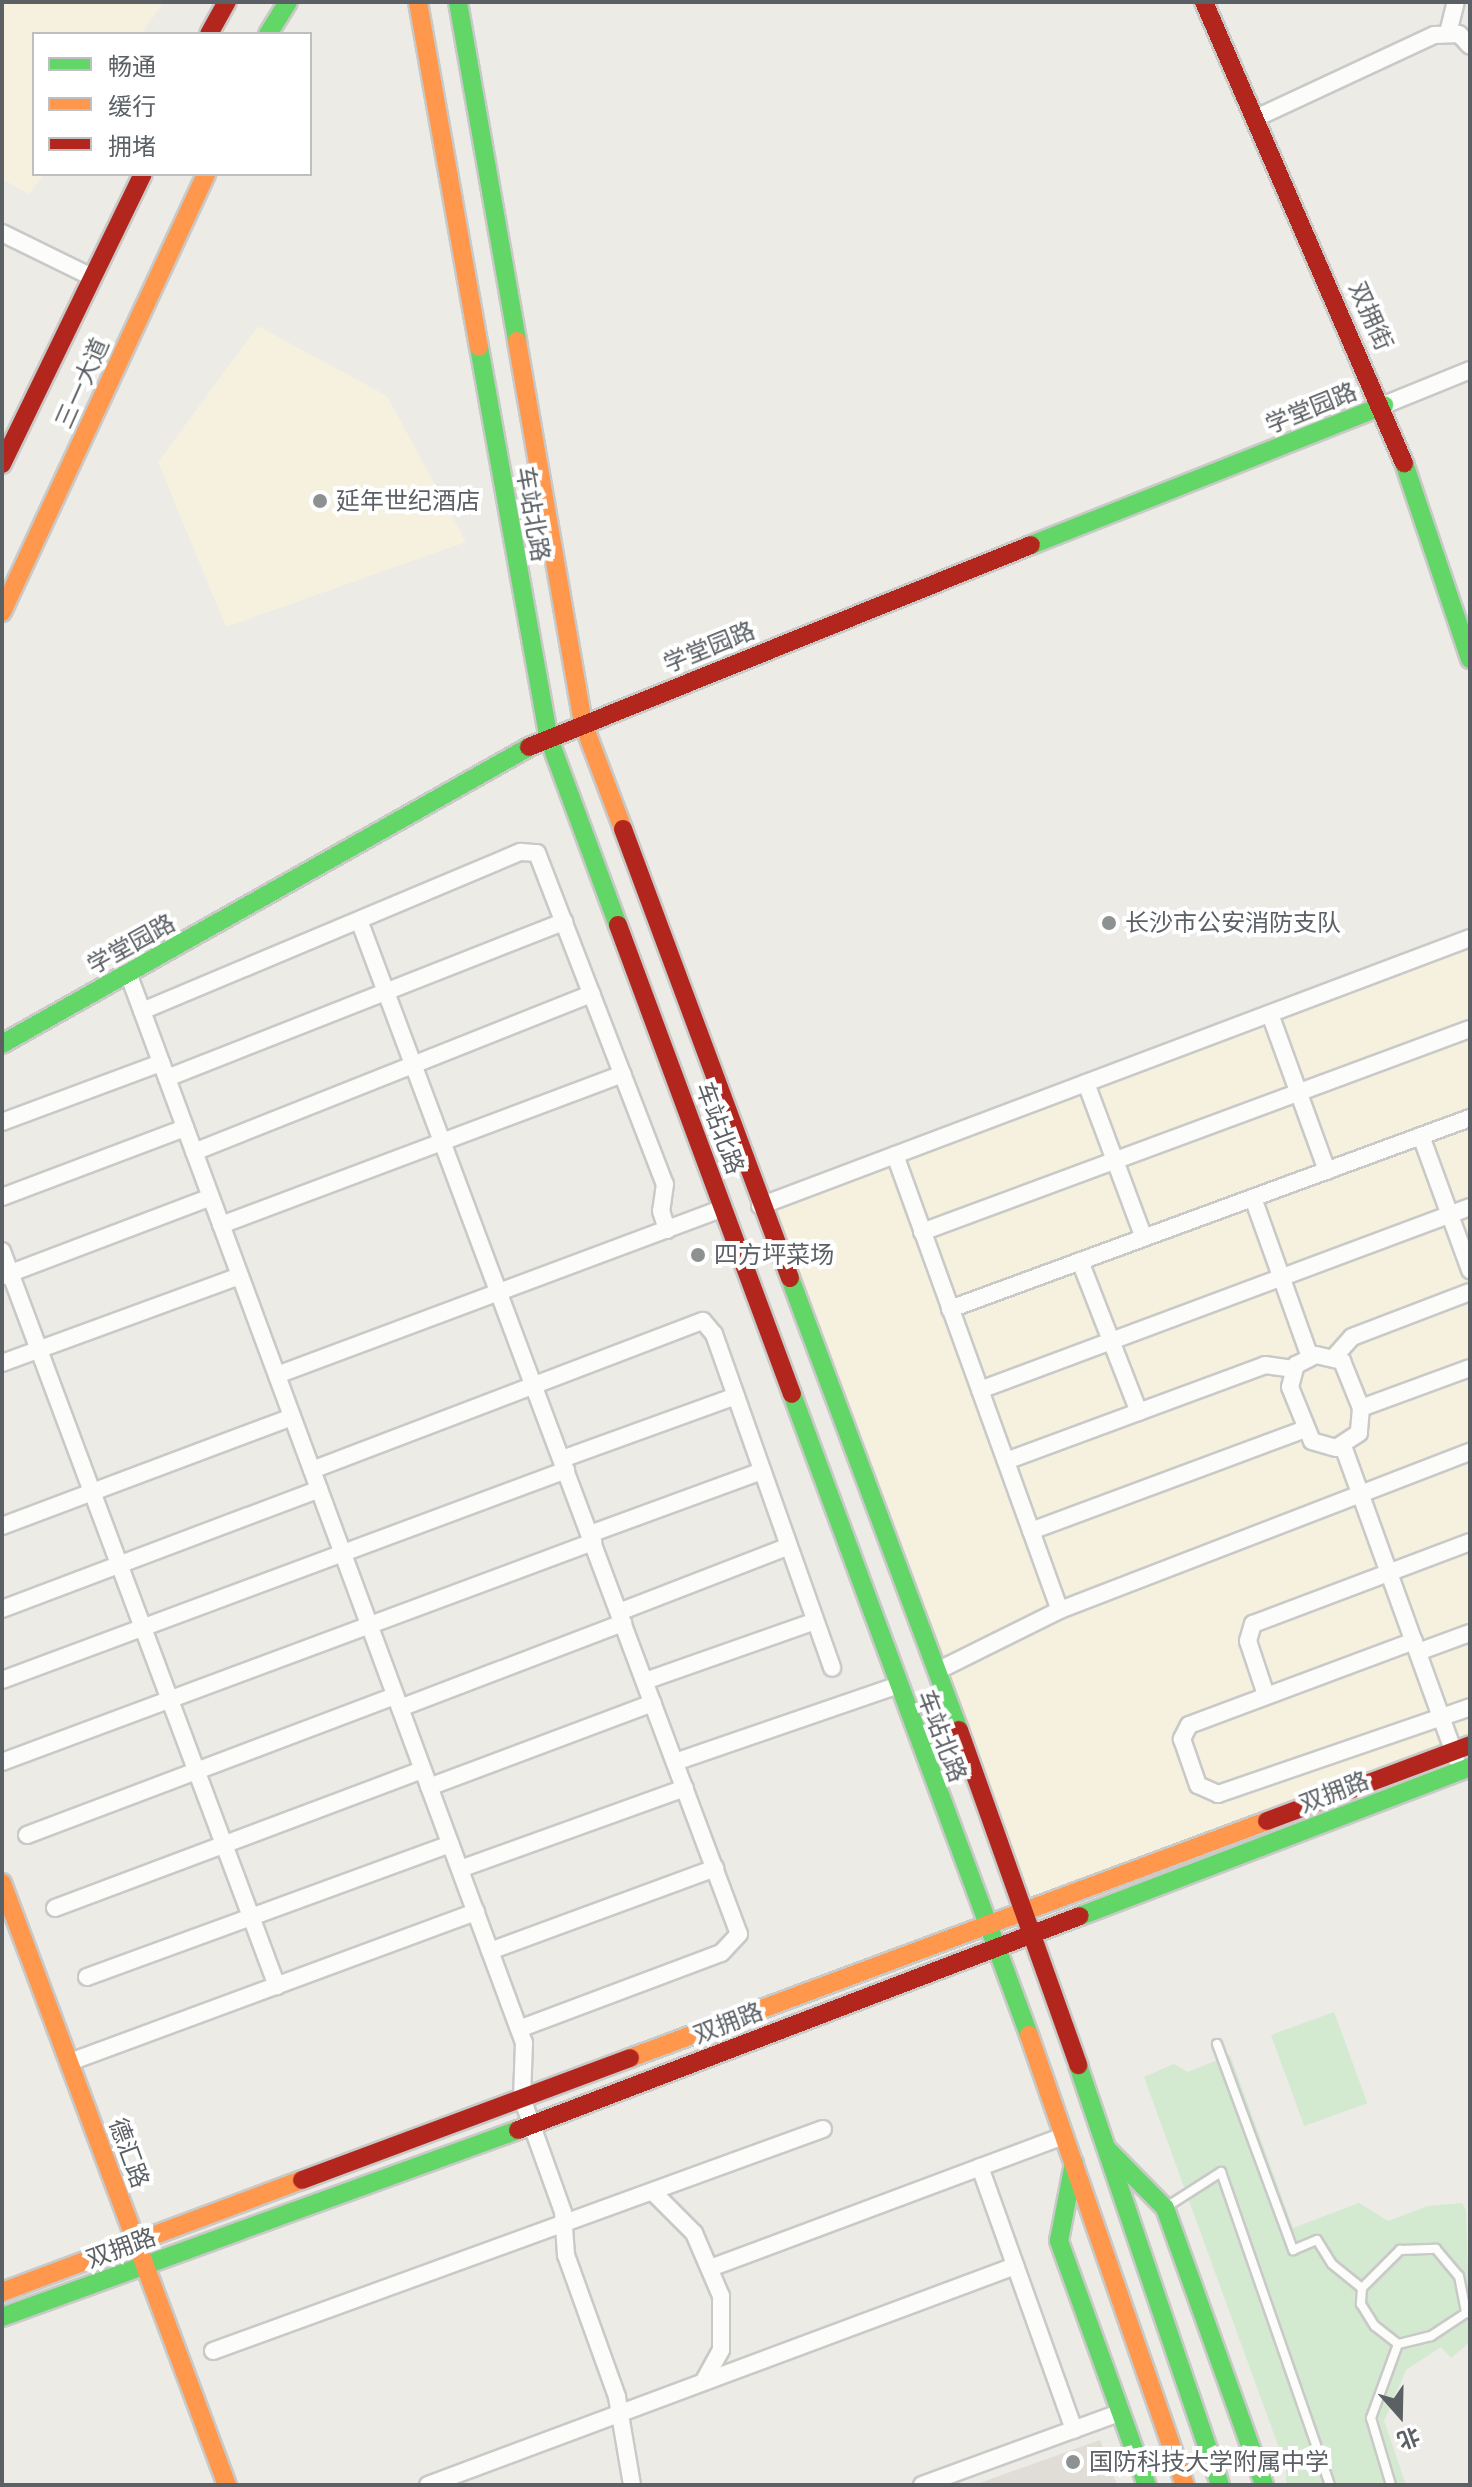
<!DOCTYPE html>
<html>
<head>
<meta charset="utf-8">
<style>
  body { margin:0 }
  #map { position:relative; width:1472px; height:2487px; overflow:hidden; background:#ecebe6; font-family:Helvetica,"Noto Sans SC",sans-serif }
  div>[style] { position:absolute }
  .commercial>* { inset:0; background:#f6f0de }
  .education>* { inset:0; background:#dfddd6 }
  .green>* { inset:0; background:#d3e9d0; transform-origin:0 0 }
  .roads { filter:drop-shadow(2px 0 #c9c9c8) drop-shadow(-2px 0 #c9c9c8) drop-shadow(0 2px #c9c9c8) drop-shadow(0 -2px #c9c9c8) }
  .lane>* { height:8px; margin:-4px; padding:0 4px; transform-origin:4px; border-radius:4px; background:#fcfcfb }
  .street>* { height:16px; margin:-8px; padding:0 8px; transform-origin:8px; border-radius:8px; background:#fcfcfb }
  .fast>* { height:18px; margin:-9px; padding:0 9px; transform-origin:9px; border-radius:9px; background:#63d668 }
  .slow>* { height:18px; margin:-9px; padding:0 9px; transform-origin:9px; border-radius:9px; background:#ff974d }
  .jam>* { height:18px; margin:-9px; padding:0 9px; transform-origin:9px; border-radius:9px; background:#b3261e }
  .dots>* { width:22px; height:22px; translate:-50% -50%; box-sizing:border-box; border:4px solid #fff; border-radius:50% }
  span { translate:-50% -50%; white-space:nowrap; text-align:center; line-height:1.15; -webkit-text-stroke:8px #fff; paint-order:stroke }
  .street-label { font-size:24px; color:#5b6065 }
  .poi-label { font-size:24px; color:#5b6065 }
  .left { translate:0 -50%; text-align:left }
  .frame { position:absolute; inset:0; border:4px solid #5b6065; pointer-events:none }
  .legend { position:absolute; left:32px; top:32px; width:280px; height:144px; box-sizing:border-box; background:#fff; border:2px solid #bdbfc1; margin:0; padding:10px 14px; list-style:none; font-size:24px; color:#5b6065 }
  .legend li { display:flex; align-items:center; gap:16px; height:40px }
  .legend b { width:40px; border:2px solid #bdbfc1 }
  .north { position:absolute; left:1360px; top:2375px; width:80px; height:80px; -webkit-text-stroke:6px #fff; paint-order:stroke; rotate:160deg; font-size:22px; font-weight:700; line-height:32px; text-align:center; color:#5b6065 }
  .north::after { content:''; display:block; margin:auto; width:28px; height:36px; background:#5b6065; clip-path:polygon(50% 0,100% 100%,50% 72%,0 100%) }
</style>
</head>
<body>
<div id="map">
  <div class="commercial">
    <i style="clip-path:polygon(2px 2px,164px 2px,141px 34px,34px 34px,34px 174px,44px 174px,29px 194px,2px 179px)"></i>
    <i style="clip-path:polygon(258px 326px,387px 396px,466px 542px,226px 627px,158px 462px)"></i>
    <i style="clip-path:polygon(1470px 938px,1470px 1739px,1024px 1905px,760px 1206px)"></i>
  </div>
  <div class="education">
    <i style="clip-path:polygon(1100px 2440px,1117px 2485px,974px 2485px)"></i>
  </div>
  <div class="green">
    <i style="left:1334px;top:2012px;width:97px;height:67px;rotate:70deg"></i>
    <i style="clip-path:polygon(1230px 2055px,1293px 2228px,1359px 2203px,1388px 2221px,1428px 2206px,1462px 2203px,1466px 2210px,1470px 2342px,1451px 2358px,1441px 2347px,1406px 2370px,1384px 2421px,1406px 2485px,1286px 2485px,1286px 2467px,1144px 2077px,1174px 2064px,1188px 2072px)"></i>
  </div>
  <div class="roads">
    <div class="lane">
      <i style="left:1217px;top:2044px;width:220px;rotate:69.7deg"></i>
      <i style="left:1293px;top:2250px;width:26px;rotate:-23deg"></i>
      <i style="left:1317px;top:2240px;width:28px;rotate:58deg"></i>
      <i style="left:1332px;top:2264px;width:38px;rotate:39deg"></i>
      <i style="left:1362px;top:2288px;width:54px;rotate:-45deg"></i>
      <i style="left:1400px;top:2250px;width:36px;rotate:-2deg"></i>
      <i style="left:1436px;top:2249px;width:35px;rotate:50deg"></i>
      <i style="left:1459px;top:2276px;width:38px;rotate:79deg"></i>
      <i style="left:1466px;top:2313px;width:42px;rotate:146.7deg"></i>
      <i style="left:1431px;top:2336px;width:34px;rotate:166deg"></i>
      <i style="left:1398px;top:2344px;width:79px;rotate:110deg"></i>
      <i style="left:1371px;top:2418px;width:70px;rotate:73.4deg"></i>
      <i style="left:1168px;top:2206px;width:63px;rotate:-32.7deg"></i>
      <i style="left:1221px;top:2172px;width:331px;rotate:70.8deg"></i>
      <i style="left:1362px;top:2288px;width:16px;rotate:94deg"></i>
      <i style="left:1361px;top:2304px;width:26px;rotate:58deg"></i>
      <i style="left:1375px;top:2326px;width:29px;rotate:38deg"></i>
    </div>
    <div class="street">
      <i style="left:1448px;top:33px;width:32px;rotate:-76deg"></i>
      <i style="left:1256px;top:118px;width:196px;rotate:-25deg"></i>
      <i style="left:1434px;top:35px;width:25px;rotate:-2deg"></i>
      <i style="left:1459px;top:34px;width:16px;rotate:47deg"></i>
      <i style="left:2px;top:233px;width:102px;rotate:26.1deg"></i>
      <i style="left:1384px;top:405px;width:93px;rotate:-22.1deg"></i>
      <i style="left:362px;top:928px;width:1074px;rotate:69.46deg"></i>
      <i style="left:739px;top:1934px;width:26px;rotate:133deg"></i>
      <i style="left:721px;top:1953px;width:216px;rotate:159.4deg"></i>
      <i style="left:128px;top:973px;width:1141px;rotate:69.69deg"></i>
      <i style="left:524px;top:2043px;width:55px;rotate:92.1deg"></i>
      <i style="left:522px;top:2098px;width:121px;rotate:70.2deg"></i>
      <i style="left:563px;top:2212px;width:43px;rotate:86deg"></i>
      <i style="left:566px;top:2255px;width:151px;rotate:70.2deg"></i>
      <i style="left:617px;top:2397px;width:89px;rotate:80.3deg"></i>
      <i style="left:142px;top:1011px;width:411px;rotate:-22.8deg"></i>
      <i style="left:521px;top:852px;width:16px;rotate:4deg"></i>
      <i style="left:537px;top:853px;width:355px;rotate:68.9deg"></i>
      <i style="left:665px;top:1184px;width:27px;rotate:98deg"></i>
      <i style="left:661px;top:1211px;width:20px;rotate:72deg"></i>
      <i style="left:1270px;top:1014px;width:167px;rotate:70deg"></i>
      <i style="left:167px;top:1078px;width:427px;rotate:-21.5deg"></i>
      <i style="left:1086px;top:1083px;width:165px;rotate:69.5deg"></i>
      <i style="left:2px;top:1122px;width:170px;rotate:-20.4deg"></i>
      <i style="left:1421px;top:1136px;width:143px;rotate:69.9deg"></i>
      <i style="left:194px;top:1152px;width:428px;rotate:-21.7deg"></i>
      <i style="left:895px;top:1155px;width:484px;rotate:70.1deg"></i>
      <i style="left:2px;top:1197px;width:196px;rotate:-20.7deg"></i>
      <i style="left:1253px;top:1198px;width:169px;rotate:70.3deg"></i>
      <i style="left:760px;top:1206px;width:759px;rotate:-20.68deg"></i>
      <i style="left:221px;top:1225px;width:429px;rotate:-20.6deg"></i>
      <i style="left:922px;top:1232px;width:584px;rotate:-20.33deg"></i>
      <i style="left:2px;top:1251px;width:785px;rotate:69.49deg"></i>
      <i style="left:1080px;top:1261px;width:162px;rotate:68.7deg"></i>
      <i style="left:3px;top:1276px;width:222px;rotate:-20.8deg"></i>
      <i style="left:950px;top:1309px;width:554px;rotate:-20.17deg"></i>
      <i style="left:1316px;top:1355px;width:27px;rotate:13deg"></i>
      <i style="left:1342px;top:1361px;width:51px;rotate:68deg"></i>
      <i style="left:1361px;top:1408px;width:25px;rotate:95deg"></i>
      <i style="left:1359px;top:1433px;width:27px;rotate:147deg"></i>
      <i style="left:1336px;top:1448px;width:25px;rotate:-164deg"></i>
      <i style="left:1312px;top:1441px;width:58px;rotate:-112.2deg"></i>
      <i style="left:1290px;top:1387px;width:23px;rotate:-75deg"></i>
      <i style="left:1296px;top:1365px;width:22px;rotate:-27deg"></i>
      <i style="left:1335px;top:1356px;width:25px;rotate:-48deg"></i>
      <i style="left:1352px;top:1337px;width:126px;rotate:-20.9deg"></i>
      <i style="left:2px;top:1363px;width:253px;rotate:-20.1deg"></i>
      <i style="left:277px;top:1375px;width:476px;rotate:-20.5deg"></i>
      <i style="left:980px;top:1390px;width:523px;rotate:-20.48deg"></i>
      <i style="left:1361px;top:1408px;width:116px;rotate:-20.2deg"></i>
      <i style="left:1343px;top:1446px;width:332px;rotate:70.1deg"></i>
      <i style="left:562px;top:1459px;width:185px;rotate:-19.9deg"></i>
      <i style="left:1006px;top:1461px;width:276px;rotate:-20.3deg"></i>
      <i style="left:1265px;top:1365px;width:28px;rotate:8deg"></i>
      <i style="left:312px;top:1470px;width:418px;rotate:-20.9deg"></i>
      <i style="left:703px;top:1321px;width:17px;rotate:50deg"></i>
      <i style="left:714px;top:1334px;width:354px;rotate:70.5deg"></i>
      <i style="left:2px;top:1526px;width:310px;rotate:-20.6deg"></i>
      <i style="left:1031px;top:1531px;width:292px;rotate:-20.4deg"></i>
      <i style="left:590px;top:1534px;width:183px;rotate:-20.1deg"></i>
      <i style="left:2px;top:1609px;width:339px;rotate:-20.7deg"></i>
      <i style="left:619px;top:1612px;width:182px;rotate:-21.2deg"></i>
      <i style="left:1414px;top:1641px;width:240px;rotate:159.5deg"></i>
      <i style="left:1189px;top:1725px;width:16px;rotate:117deg"></i>
      <i style="left:1182px;top:1739px;width:49px;rotate:70.8deg"></i>
      <i style="left:1198px;top:1785px;width:22px;rotate:24deg"></i>
      <i style="left:1218px;top:1794px;width:267px;rotate:-19deg"></i>
      <i style="left:1418px;top:1652px;width:55px;rotate:-20.1deg"></i>
      <i style="left:937px;top:1671px;width:137px;rotate:-26.4deg"></i>
      <i style="left:1060px;top:1610px;width:439px;rotate:-21.1deg"></i>
      <i style="left:2px;top:1680px;width:602px;rotate:-20.42deg"></i>
      <i style="left:645px;top:1681px;width:180px;rotate:-19.4deg"></i>
      <i style="left:1266px;top:1695px;width:57px;rotate:-108.4deg"></i>
      <i style="left:1248px;top:1641px;width:18px;rotate:-74deg"></i>
      <i style="left:1253px;top:1624px;width:232px;rotate:-20.7deg"></i>
      <i style="left:400px;top:1708px;width:239px;rotate:-20.9deg"></i>
      <i style="left:2px;top:1762px;width:631px;rotate:-20.42deg"></i>
      <i style="left:675px;top:1762px;width:234px;rotate:-19deg"></i>
      <i style="left:429px;top:1787px;width:239px;rotate:-20.6deg"></i>
      <i style="left:27px;top:1835px;width:393px;rotate:-20.7deg"></i>
      <i style="left:460px;top:1869px;width:239px;rotate:-19.8deg"></i>
      <i style="left:55px;top:1908px;width:392px;rotate:-20.6deg"></i>
      <i style="left:490px;top:1951px;width:240px;rotate:-20.2deg"></i>
      <i style="left:87px;top:1977px;width:387px;rotate:-20.1deg"></i>
      <i style="left:70px;top:2062px;width:433px;rotate:-20.3deg"></i>
      <i style="left:980px;top:2167px;width:279px;rotate:70.3deg"></i>
      <i style="left:654px;top:2193px;width:57px;rotate:45deg"></i>
      <i style="left:694px;top:2233px;width:69px;rotate:66.8deg"></i>
      <i style="left:721px;top:2296px;width:54px;rotate:90deg"></i>
      <i style="left:721px;top:2350px;width:35px;rotate:119deg"></i>
      <i style="left:713px;top:2267px;width:375px;rotate:-20.5deg"></i>
      <i style="left:213px;top:2351px;width:649px;rotate:-20deg"></i>
      <i style="left:428px;top:2485px;width:627px;rotate:-20.46deg"></i>
      <i style="left:922px;top:2485px;width:212px;rotate:-20.1deg"></i>
    </div>
    <div class="fast">
      <i style="left:458px;top:2px;width:344px;rotate:80.1deg"></i>
      <i style="left:268px;top:34px;width:38px;rotate:-58deg"></i>
      <i style="left:479px;top:347px;width:395px;rotate:79.9deg"></i>
      <i style="left:548px;top:736px;width:202px;rotate:69.7deg"></i>
      <i style="left:1404px;top:463px;width:207px;rotate:71.4deg"></i>
      <i style="left:1031px;top:545px;width:380px;rotate:-21.6deg"></i>
      <i style="left:2px;top:1044px;width:605px;rotate:-29.4deg"></i>
      <i style="left:790px;top:1278px;width:483px;rotate:69.5deg"></i>
      <i style="left:792px;top:1394px;width:683px;rotate:69.71deg"></i>
      <i style="left:1080px;top:1916px;width:417px;rotate:-20.9deg"></i>
      <i style="left:1078px;top:2065px;width:443px;rotate:71.3deg"></i>
      <i style="left:1108px;top:2150px;width:81px;rotate:45.5deg"></i>
      <i style="left:1165px;top:2208px;width:294px;rotate:70.3deg"></i>
      <i style="left:1074px;top:2163px;width:79px;rotate:100.9deg"></i>
      <i style="left:1059px;top:2241px;width:259px;rotate:70.2deg"></i>
      <i style="left:2px;top:2317px;width:549px;rotate:-19.92deg"></i>
    </div>
    <div class="slow">
      <i style="left:418px;top:2px;width:350px;rotate:80deg"></i>
      <i style="left:517px;top:341px;width:388px;rotate:80.2deg"></i>
      <i style="left:583px;top:723px;width:113px;rotate:69.3deg"></i>
      <i style="left:2px;top:612px;width:483px;rotate:-65deg"></i>
      <i style="left:2px;top:1883px;width:643px;rotate:69.51deg"></i>
      <i style="left:1029px;top:2035px;width:476px;rotate:70.9deg"></i>
      <i style="left:630px;top:2058px;width:680px;rotate:-20.41deg"></i>
      <i style="left:2px;top:2292px;width:320px;rotate:-20.5deg"></i>
    </div>
    <div class="jam">
      <i style="left:1204px;top:2px;width:503px;rotate:66.55deg"></i>
      <i style="left:209px;top:34px;width:37px;rotate:-61deg"></i>
      <i style="left:2px;top:464px;width:322px;rotate:-64.1deg"></i>
      <i style="left:529px;top:747px;width:541px;rotate:-21.92deg"></i>
      <i style="left:623px;top:829px;width:479px;rotate:69.6deg"></i>
      <i style="left:618px;top:925px;width:500px;rotate:69.65deg"></i>
      <i style="left:959px;top:1730px;width:356px;rotate:70.4deg"></i>
      <i style="left:1267px;top:1821px;width:217px;rotate:-20.5deg"></i>
      <i style="left:518px;top:2130px;width:601px;rotate:-20.85deg"></i>
      <i style="left:302px;top:2180px;width:350px;rotate:-20.4deg"></i>
    </div>
  </div>
  <div class="dots">
    <i style="left:320px;top:501px;background:#8e9192"></i>
    <i style="left:1109px;top:923px;background:#8e9192"></i>
    <i style="left:698px;top:1255px;background:#8e9192"></i>
    <i style="left:1073px;top:2462px;background:#8e9192"></i>
  </div>
  <div class="street-label">
    <span style="left:1371px;top:316px;rotate:66deg">双拥街</span>
    <span style="left:82px;top:383px;rotate:-66deg">三一大道</span>
    <span style="left:1311px;top:408px;rotate:-22deg">学堂园路</span>
    <span style="left:533px;top:514px;rotate:80deg">车站北路</span>
    <span style="left:709px;top:647px;rotate:-22deg">学堂园路</span>
    <span style="left:131px;top:944px;rotate:-29deg">学堂园路</span>
    <span style="left:720px;top:1128px;rotate:70deg">车站北路</span>
    <span style="left:942px;top:1736px;rotate:69deg">车站北路</span>
    <span style="left:1334px;top:1792px;rotate:-21deg">双拥路</span>
    <span style="left:728px;top:2023px;rotate:-21deg">双拥路</span>
    <span style="left:129px;top:2153px;rotate:70deg">德汇路</span>
    <span style="left:121px;top:2248px;rotate:-20deg">双拥路</span>
  </div>
  <div class="poi-label">
    <span class="left" style="left:336px;top:501px">延年世纪酒店</span>
    <span class="left" style="left:1125px;top:923px">长沙市公安消防支队</span>
    <span class="left" style="left:714px;top:1255px">四方坪菜场</span>
    <span class="left" style="left:1089px;top:2462px">国防科技大学附属中学</span>
  </div>
  <div class="frame"></div>
  <ul class="legend">
  <li><b style="height:10px;background:#63d668"></b>畅通</li>
  <li><b style="height:10px;background:#ff974d"></b>缓行</li>
  <li><b style="height:10px;background:#b3261e"></b>拥堵</li>
  </ul>
  <div class="north">北</div>
</div>
</body>
</html>
